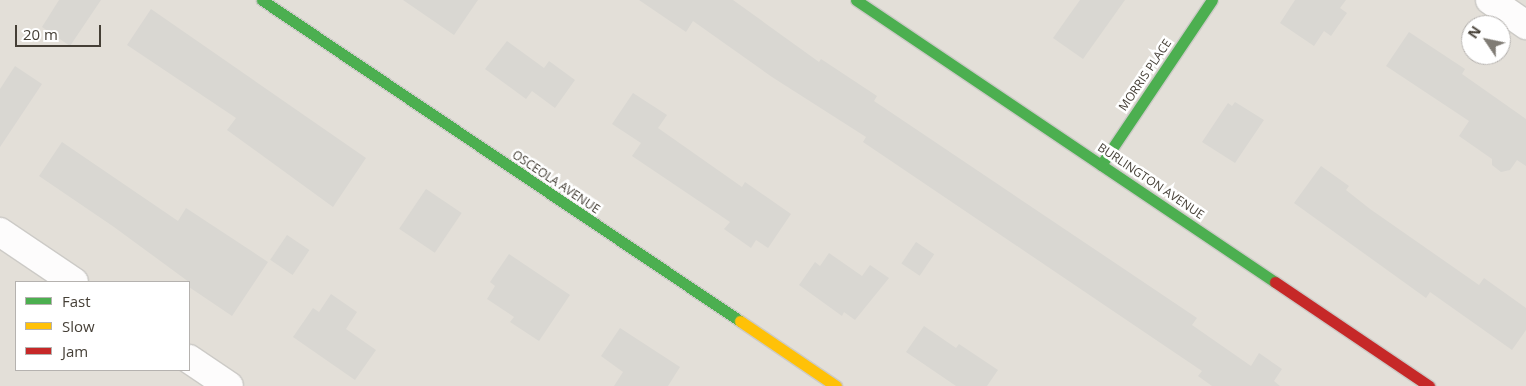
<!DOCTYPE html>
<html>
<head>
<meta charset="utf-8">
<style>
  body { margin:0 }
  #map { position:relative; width:1526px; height:386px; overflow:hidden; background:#efeeea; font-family:"Open Sans",sans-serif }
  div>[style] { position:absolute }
  .residential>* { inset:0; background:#e3dfd8 }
  .building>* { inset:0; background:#d9d7d2; transform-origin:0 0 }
  .roads { filter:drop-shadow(1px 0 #cccac6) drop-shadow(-1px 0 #cccac6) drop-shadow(0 1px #cccac6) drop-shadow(0 -1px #cccac6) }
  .street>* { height:28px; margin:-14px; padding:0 14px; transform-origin:14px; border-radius:14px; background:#fdfcfc }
  .fast>* { height:11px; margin:-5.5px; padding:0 5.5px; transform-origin:5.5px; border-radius:5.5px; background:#4caf50 }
  .slow>* { height:11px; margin:-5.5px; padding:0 5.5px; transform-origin:5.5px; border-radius:5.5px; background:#ffc107 }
  .jam>* { height:11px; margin:-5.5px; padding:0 5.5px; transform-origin:5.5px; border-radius:5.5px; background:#c62828 }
  span { translate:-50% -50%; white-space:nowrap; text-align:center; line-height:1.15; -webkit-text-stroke:5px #fff; paint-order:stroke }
  .street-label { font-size:12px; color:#453f36 }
  .legend { position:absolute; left:15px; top:281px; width:175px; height:90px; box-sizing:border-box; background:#fff; border:1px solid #b5b2af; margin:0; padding:6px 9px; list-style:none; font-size:15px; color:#453f36 }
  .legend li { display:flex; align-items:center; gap:10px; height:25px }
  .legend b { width:25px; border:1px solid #b5b2af }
  .north { position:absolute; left:1461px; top:15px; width:50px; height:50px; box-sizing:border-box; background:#fff; border:1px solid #b5b2af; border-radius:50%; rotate:304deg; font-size:14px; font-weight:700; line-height:20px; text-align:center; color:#453f36 }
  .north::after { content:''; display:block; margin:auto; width:18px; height:22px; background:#807c75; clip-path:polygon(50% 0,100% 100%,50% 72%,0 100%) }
  .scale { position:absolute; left:15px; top:25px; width:86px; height:22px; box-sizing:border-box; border:2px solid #453f36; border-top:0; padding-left:6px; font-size:15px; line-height:18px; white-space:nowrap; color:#453f36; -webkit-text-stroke:4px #fff; paint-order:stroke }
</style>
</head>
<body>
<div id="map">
  <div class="residential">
    <i style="clip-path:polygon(evenodd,0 0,1526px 0,1526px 386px,0 386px,0 0,1471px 25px,1501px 25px,1501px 55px,1471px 55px,1471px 25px,0 0,16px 282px,189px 282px,189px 370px,16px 370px,16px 282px)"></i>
  </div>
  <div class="building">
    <i style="clip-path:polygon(59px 0,101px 0,70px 46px,42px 27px)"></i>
    <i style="clip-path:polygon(403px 0,478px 0,454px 35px)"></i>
    <i style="clip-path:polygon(639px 0,733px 0,819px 62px,821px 59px,877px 96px,874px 101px,1197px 318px,1192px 325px,1251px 366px,1259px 353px,1282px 369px,1274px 381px,1280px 386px,1212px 386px,1198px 376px,1202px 371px,863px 142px,866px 137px,772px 77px,693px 21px,686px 32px)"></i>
    <i style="clip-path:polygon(1080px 0,1125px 0,1083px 59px,1053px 38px)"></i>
    <i style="clip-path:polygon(1295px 0,1346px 0,1340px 8px,1347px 13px,1331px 36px,1324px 31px,1314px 46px,1280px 23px)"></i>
    <i style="clip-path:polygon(151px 9px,366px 158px,333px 207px,227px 130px,236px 118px,127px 45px)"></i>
    <i style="clip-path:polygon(1409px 32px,1465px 69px,1462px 74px,1526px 119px,1526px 166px,1517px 160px,1510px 170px,1501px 172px,1492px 165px,1492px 159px,1459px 136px,1469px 121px,1386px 66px)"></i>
    <i style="clip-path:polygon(507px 41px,544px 68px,549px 61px,575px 80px,555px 108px,532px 91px,526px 99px,485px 69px)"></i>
    <i style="clip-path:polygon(15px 66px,42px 84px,0 147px,0 89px)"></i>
    <i style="clip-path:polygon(633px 93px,667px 115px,658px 128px,742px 187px,745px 182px,791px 214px,768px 248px,756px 240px,751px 248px,724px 229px,730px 222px,632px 156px,641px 143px,612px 124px)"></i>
    <i style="clip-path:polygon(1235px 102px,1264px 120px,1235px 163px,1202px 142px,1228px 103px,1232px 106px)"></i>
    <i style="clip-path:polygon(62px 142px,178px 221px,186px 208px,268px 262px,232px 316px,189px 287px,189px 282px,114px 227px,39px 176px)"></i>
    <i style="clip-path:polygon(1321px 166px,1349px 186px,1346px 190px,1370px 209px,1479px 285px,1484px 278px,1526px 308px,1526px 330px,1512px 350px,1430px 292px,1426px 298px,1294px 203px)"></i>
    <i style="left:426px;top:189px;width:43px;height:48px;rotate:34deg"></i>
    <i style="left:287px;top:235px;width:27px;height:30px;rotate:34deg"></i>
    <i style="left:916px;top:242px;width:22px;height:26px;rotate:34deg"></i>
    <i style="clip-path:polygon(829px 253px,862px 276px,870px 265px,889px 278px,855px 320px,844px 312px,842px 316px,799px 285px,815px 262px,820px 266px)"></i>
    <i style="clip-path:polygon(509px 254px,570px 295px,539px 341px,510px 322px,514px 317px,487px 299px,495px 286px,490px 282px)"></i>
    <i style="clip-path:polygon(331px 294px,357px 312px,346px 329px,376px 350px,355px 380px,293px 337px,313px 308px,319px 312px)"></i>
    <i style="clip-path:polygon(924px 326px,956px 348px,959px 344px,998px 370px,987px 386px,956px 386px,906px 352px)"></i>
    <i style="clip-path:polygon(620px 328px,680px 367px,668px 386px,614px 386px,623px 372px,601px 356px)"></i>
  </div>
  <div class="roads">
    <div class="street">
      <i style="left:1490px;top:0;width:44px;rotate:34.8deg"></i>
      <i style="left:0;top:232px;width:89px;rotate:34deg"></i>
      <i style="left:189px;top:359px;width:48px;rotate:34deg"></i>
    </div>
    <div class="fast">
      <i style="left:262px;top:0;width:576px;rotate:33.88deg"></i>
      <i style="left:856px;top:0;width:505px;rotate:33.94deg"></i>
      <i style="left:1101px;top:165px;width:199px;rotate:-56.1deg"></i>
    </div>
    <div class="slow">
      <i style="left:740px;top:321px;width:116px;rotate:34.1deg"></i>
    </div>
    <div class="jam">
      <i style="left:1275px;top:282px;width:186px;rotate:34deg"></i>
    </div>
  </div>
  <div class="street-label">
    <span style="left:1145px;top:75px;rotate:-56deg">MORRIS PLACE</span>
    <span style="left:1151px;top:181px;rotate:34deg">BURLINGTON AVENUE</span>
    <span style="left:556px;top:182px;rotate:34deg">OSCEOLA AVENUE</span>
  </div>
  <ul class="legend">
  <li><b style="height:6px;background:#4caf50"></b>Fast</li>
  <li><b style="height:6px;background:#ffc107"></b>Slow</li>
  <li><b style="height:6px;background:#c62828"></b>Jam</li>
  </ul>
  <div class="north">N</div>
  <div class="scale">20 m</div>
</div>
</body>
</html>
